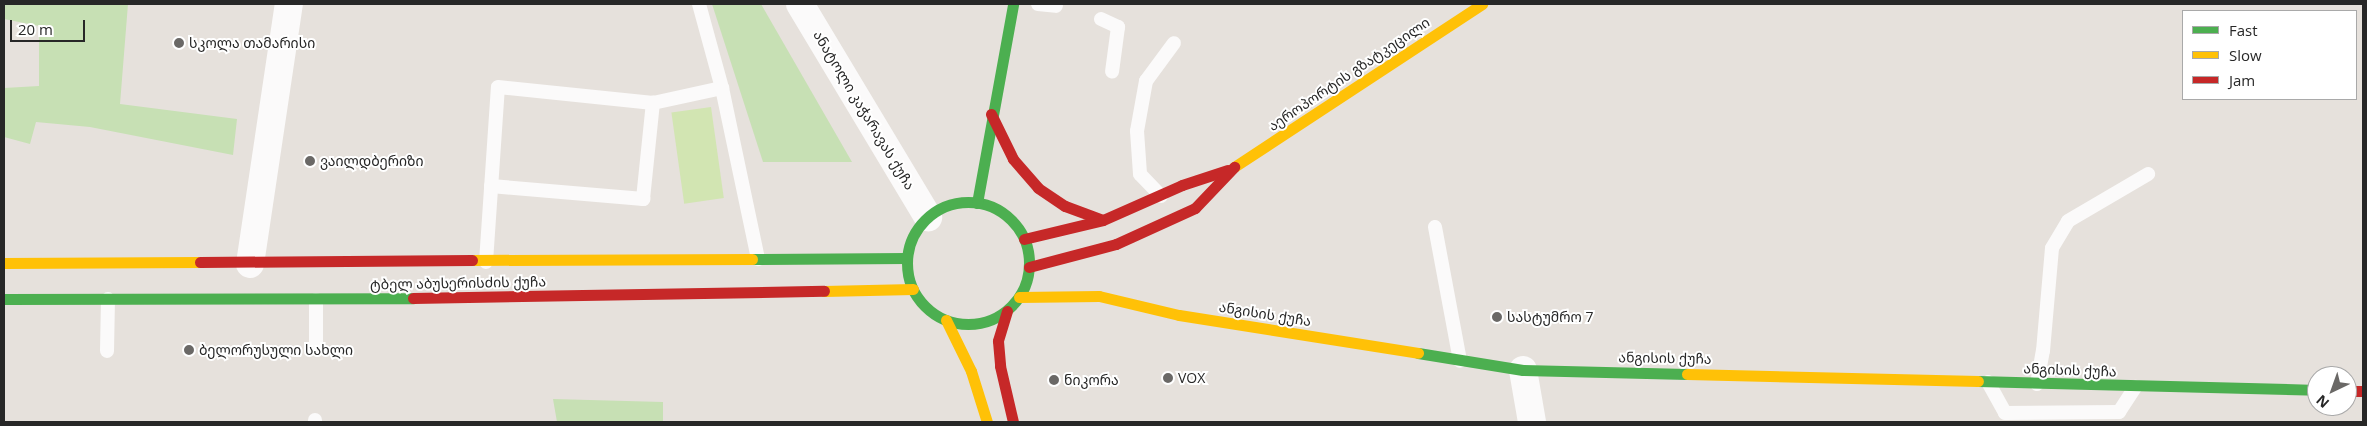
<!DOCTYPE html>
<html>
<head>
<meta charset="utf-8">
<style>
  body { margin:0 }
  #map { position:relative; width:2367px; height:426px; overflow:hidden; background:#e6e1dc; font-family:"Open Sans","Noto Sans Georgian",sans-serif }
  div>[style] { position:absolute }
  .green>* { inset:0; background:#c7e0b4 }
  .pitch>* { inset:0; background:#d2e5b2; transform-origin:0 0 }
  .lane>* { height:14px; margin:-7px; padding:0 7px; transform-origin:7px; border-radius:7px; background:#fbfafa }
  .street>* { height:28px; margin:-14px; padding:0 14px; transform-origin:14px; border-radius:14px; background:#fbfafa }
  .fast>* { height:11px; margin:-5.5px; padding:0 5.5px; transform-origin:5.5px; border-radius:5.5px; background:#4caf50 }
  .fast>.ring { margin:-5.5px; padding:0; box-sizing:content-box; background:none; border:11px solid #4caf50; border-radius:50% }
  .slow>* { height:11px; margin:-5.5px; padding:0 5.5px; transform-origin:5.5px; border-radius:5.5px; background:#ffc107 }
  .jam>* { height:11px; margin:-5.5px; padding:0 5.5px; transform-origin:5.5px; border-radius:5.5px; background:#c62828 }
  .dots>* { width:14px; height:14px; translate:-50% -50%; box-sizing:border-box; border:2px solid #fff; border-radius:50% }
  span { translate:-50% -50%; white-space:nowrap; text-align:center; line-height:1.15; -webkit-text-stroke:4px #fff; paint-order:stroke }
  .poi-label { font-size:14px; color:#272727 }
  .left { translate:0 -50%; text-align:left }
  .street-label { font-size:14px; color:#272727 }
  .frame { position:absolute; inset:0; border:5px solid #272727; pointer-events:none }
  .legend { position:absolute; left:2182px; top:10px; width:175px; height:90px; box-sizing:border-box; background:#fff; border:1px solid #a9a9a9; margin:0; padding:6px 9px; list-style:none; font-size:15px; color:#272727 }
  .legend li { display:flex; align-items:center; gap:10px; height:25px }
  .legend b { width:25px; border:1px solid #a9a9a9 }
  .north { position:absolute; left:2307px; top:366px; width:50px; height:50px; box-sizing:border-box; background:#fff; border:1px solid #a9a9a9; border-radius:50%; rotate:222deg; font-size:14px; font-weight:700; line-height:20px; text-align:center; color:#272727 }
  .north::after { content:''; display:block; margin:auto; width:18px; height:22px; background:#6a6866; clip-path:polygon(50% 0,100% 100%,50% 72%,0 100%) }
  .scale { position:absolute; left:10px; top:20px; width:75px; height:22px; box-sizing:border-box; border:2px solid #272727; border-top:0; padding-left:6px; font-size:15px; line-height:18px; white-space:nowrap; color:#272727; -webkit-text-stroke:4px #fff; paint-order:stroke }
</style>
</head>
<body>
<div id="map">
  <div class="green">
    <i style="clip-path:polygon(4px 4px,128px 4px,120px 104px,237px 119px,233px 155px,90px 127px,36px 122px,30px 144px,4px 137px,4px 88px,39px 86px,39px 26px,4px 19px)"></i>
    <i style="clip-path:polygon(712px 4px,761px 4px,852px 162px,763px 162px)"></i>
    <i style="clip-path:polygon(553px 399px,663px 402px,663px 422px,557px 422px)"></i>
  </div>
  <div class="pitch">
    <i style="left:711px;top:107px;width:92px;height:40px;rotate:82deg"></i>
  </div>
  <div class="lane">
    <i style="left:699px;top:4px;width:87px;rotate:74.7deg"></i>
    <i style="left:1038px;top:4px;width:18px;rotate:6deg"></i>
    <i style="left:1101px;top:19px;width:19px;rotate:25deg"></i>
    <i style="left:1118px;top:27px;width:45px;rotate:97.6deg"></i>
    <i style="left:491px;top:186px;width:153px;rotate:4.9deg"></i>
    <i style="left:643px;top:199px;width:97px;rotate:-84.1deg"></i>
    <i style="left:1161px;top:196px;width:30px;rotate:-134deg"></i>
    <i style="left:1140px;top:174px;width:43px;rotate:-94deg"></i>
    <i style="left:1137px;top:131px;width:51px;rotate:-79.8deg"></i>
    <i style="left:1146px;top:81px;width:47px;rotate:-53.6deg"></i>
    <i style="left:1435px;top:227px;width:136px;rotate:79.4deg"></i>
    <i style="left:486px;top:262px;width:175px;rotate:-86.1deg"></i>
    <i style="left:498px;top:87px;width:156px;rotate:5.9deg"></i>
    <i style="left:653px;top:103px;width:71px;rotate:-12.3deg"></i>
    <i style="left:722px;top:88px;width:175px;rotate:78.1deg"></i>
    <i style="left:316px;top:346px;width:46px;rotate:-90deg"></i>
    <i style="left:107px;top:351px;width:52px;rotate:-88.9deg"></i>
    <i style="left:1988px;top:382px;width:35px;rotate:61deg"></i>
    <i style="left:2005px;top:413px;width:114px;rotate:-0.5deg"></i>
    <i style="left:2119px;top:412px;width:30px;rotate:-57deg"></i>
    <i style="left:2037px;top:384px;width:34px;rotate:-80deg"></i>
    <i style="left:2043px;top:351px;width:103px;rotate:-85deg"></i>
    <i style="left:2052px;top:248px;width:31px;rotate:-59deg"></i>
    <i style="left:2068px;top:221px;width:93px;rotate:-30.4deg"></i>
    <i style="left:315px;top:422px;width:2px;rotate:-90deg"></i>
  </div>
  <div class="street">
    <i style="left:800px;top:4px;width:249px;rotate:59deg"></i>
    <i style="left:250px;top:264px;width:263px;rotate:-81.5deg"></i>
    <i style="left:1523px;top:370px;width:53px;rotate:80.2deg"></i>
  </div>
  <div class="fast">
    <i class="ring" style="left:907px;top:202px;width:111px;height:111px"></i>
    <i style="left:977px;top:203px;width:202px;rotate:-79.7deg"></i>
    <i style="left:752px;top:259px;width:155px;rotate:-0.4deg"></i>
    <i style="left:4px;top:299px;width:409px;rotate:-0.1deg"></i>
    <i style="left:1418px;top:353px;width:106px;rotate:9.2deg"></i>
    <i style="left:1523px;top:370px;width:164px;rotate:1.4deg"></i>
    <i style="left:1978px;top:381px;width:339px;rotate:1.5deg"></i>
  </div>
  <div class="slow">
    <i style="left:1234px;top:167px;width:297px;rotate:-33.3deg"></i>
    <i style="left:472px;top:260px;width:280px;rotate:-0.2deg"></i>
    <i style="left:4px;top:263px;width:196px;rotate:-0.3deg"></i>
    <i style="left:824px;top:291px;width:89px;rotate:-1.3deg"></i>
    <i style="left:1019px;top:297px;width:80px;rotate:-0.7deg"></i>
    <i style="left:1099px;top:296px;width:82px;rotate:13.4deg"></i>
    <i style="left:1179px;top:315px;width:242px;rotate:9deg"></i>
    <i style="left:946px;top:320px;width:57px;rotate:63.9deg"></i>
    <i style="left:971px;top:371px;width:53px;rotate:72.6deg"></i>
    <i style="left:1687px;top:374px;width:291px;rotate:1.4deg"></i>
  </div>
  <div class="jam">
    <i style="left:991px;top:114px;width:50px;rotate:63.9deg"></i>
    <i style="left:1013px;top:159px;width:38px;rotate:49deg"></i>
    <i style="left:1038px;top:188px;width:32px;rotate:34deg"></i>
    <i style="left:1065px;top:206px;width:40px;rotate:20.2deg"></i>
    <i style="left:1024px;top:239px;width:81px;rotate:-13.5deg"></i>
    <i style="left:1103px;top:220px;width:86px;rotate:-23.9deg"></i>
    <i style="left:1182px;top:185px;width:48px;rotate:-18.1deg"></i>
    <i style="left:200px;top:262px;width:272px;rotate:-0.4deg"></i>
    <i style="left:1029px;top:267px;width:90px;rotate:-14.8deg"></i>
    <i style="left:1116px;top:244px;width:87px;rotate:-24.5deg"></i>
    <i style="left:1195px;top:208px;width:57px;rotate:-46.4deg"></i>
    <i style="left:413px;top:298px;width:411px;rotate:-1deg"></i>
    <i style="left:1007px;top:311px;width:31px;rotate:107deg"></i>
    <i style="left:998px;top:341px;width:25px;rotate:85deg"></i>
    <i style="left:1000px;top:366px;width:57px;rotate:76.9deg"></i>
    <i style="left:2347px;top:391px;width:16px"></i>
  </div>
  <div class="dots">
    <i style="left:179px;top:43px;background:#6a6866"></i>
    <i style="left:310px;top:161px;background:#6a6866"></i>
    <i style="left:1497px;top:317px;background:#6a6866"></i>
    <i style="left:189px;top:350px;background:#6a6866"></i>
    <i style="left:1168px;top:378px;background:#6a6866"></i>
    <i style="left:1054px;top:380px;background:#6a6866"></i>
  </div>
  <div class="poi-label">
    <span class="left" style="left:189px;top:43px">სკოლა თამარისი</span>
    <span class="left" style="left:320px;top:161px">ვაილდბერიზი</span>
    <span class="left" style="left:1507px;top:317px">სასტუმრო 7</span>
    <span class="left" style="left:199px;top:350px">ბელორუსული სახლი</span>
    <span class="left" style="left:1178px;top:378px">VOX</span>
    <span class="left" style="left:1064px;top:380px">ნიკორა</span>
  </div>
  <div class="street-label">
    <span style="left:1349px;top:74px;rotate:-34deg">აეროპორტის გზატკეცილი</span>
    <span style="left:864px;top:110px;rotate:59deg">ანატოლი კაჭარავას ქუჩა</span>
    <span style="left:458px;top:283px;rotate:-1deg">ტბელ აბუსერისძის ქუჩა</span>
    <span style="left:1265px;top:314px;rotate:9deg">ანგისის ქუჩა</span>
    <span style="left:1665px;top:358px;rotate:1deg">ანგისის ქუჩა</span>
    <span style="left:2070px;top:370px;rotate:2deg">ანგისის ქუჩა</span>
  </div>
  <div class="frame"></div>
  <ul class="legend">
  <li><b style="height:6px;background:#4caf50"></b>Fast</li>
  <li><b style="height:6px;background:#ffc107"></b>Slow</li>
  <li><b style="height:6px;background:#c62828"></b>Jam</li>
  </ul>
  <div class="north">N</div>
  <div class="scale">20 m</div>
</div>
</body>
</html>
